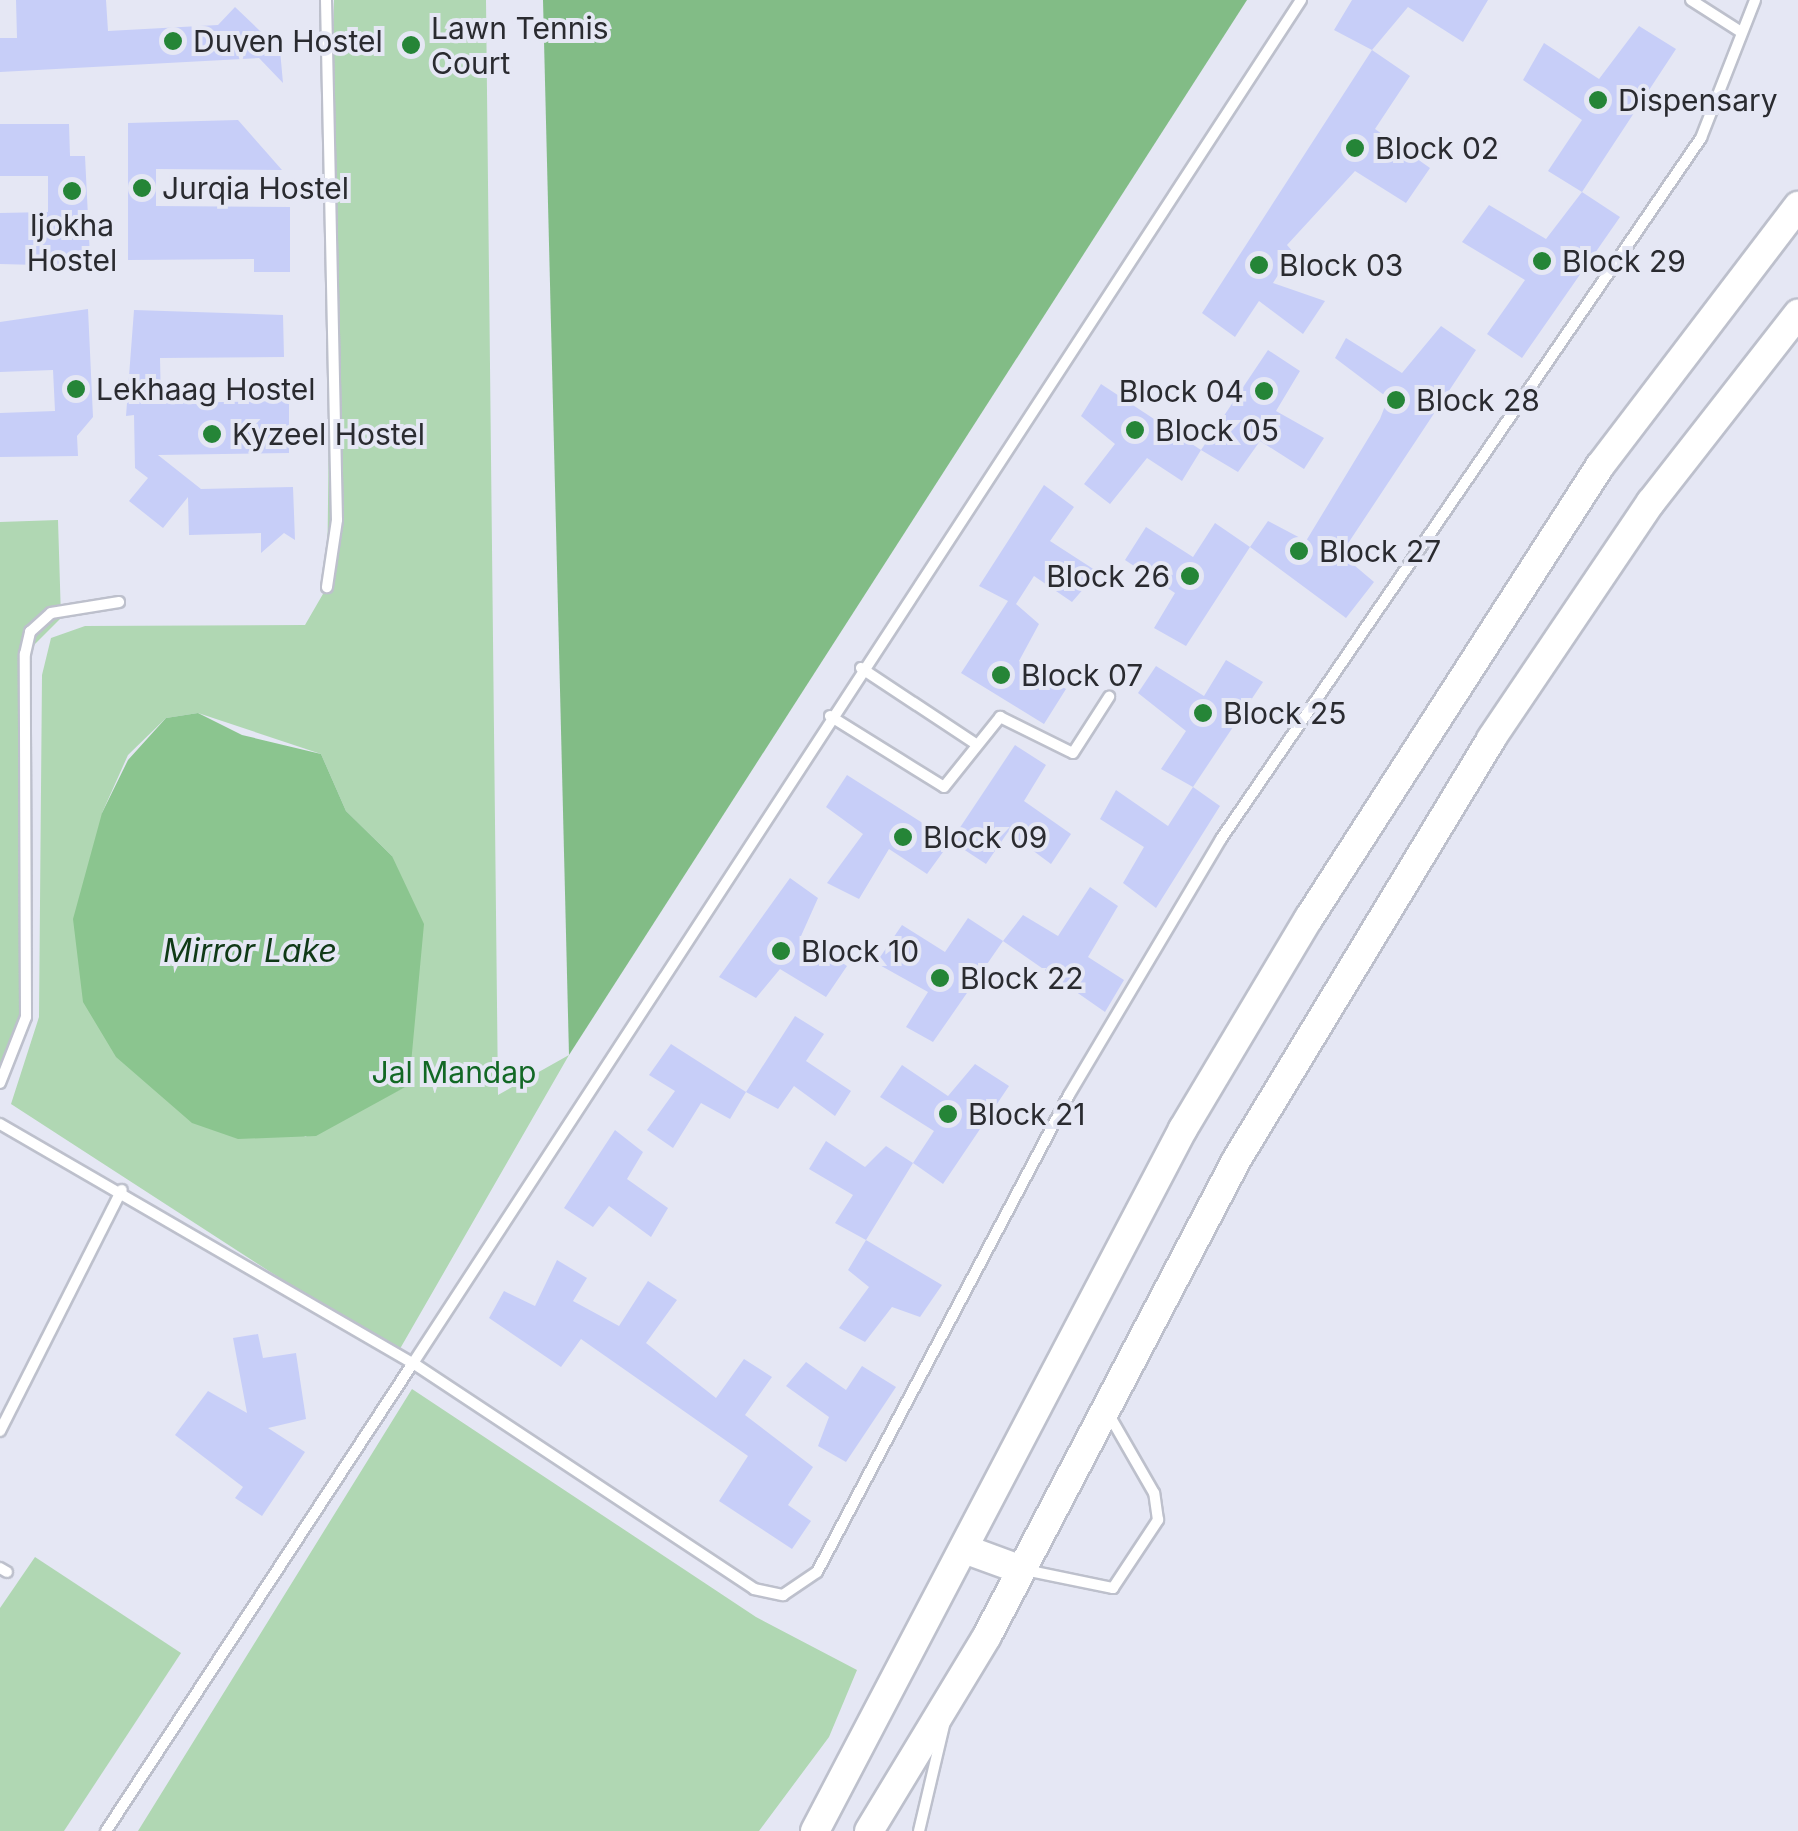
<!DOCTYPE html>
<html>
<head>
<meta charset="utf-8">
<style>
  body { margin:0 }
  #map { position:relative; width:1798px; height:1831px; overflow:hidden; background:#e5e7f4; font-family:Inter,sans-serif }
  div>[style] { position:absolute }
  .green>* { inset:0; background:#b0d7b3 }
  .forest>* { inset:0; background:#82bc86 }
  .water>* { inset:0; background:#8bc58f }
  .building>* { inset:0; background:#c7cef8 }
  .roads { filter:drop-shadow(2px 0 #bdc0cc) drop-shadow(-2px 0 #bdc0cc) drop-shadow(0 2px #bdc0cc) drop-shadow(0 -2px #bdc0cc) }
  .lane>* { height:10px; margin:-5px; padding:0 5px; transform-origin:5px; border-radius:5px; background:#fff }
  .secondary>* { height:28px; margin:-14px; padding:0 14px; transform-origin:14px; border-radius:14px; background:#fff }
  .dots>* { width:28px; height:28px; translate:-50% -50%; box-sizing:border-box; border:5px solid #e5e7f4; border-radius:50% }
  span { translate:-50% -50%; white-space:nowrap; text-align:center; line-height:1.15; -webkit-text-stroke:8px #e5e7f4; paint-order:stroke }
  .poi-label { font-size:30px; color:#2a2b30 }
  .left { translate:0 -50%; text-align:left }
  .right { translate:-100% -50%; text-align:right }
  .park-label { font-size:30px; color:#126825 }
  .water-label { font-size:32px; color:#0f3916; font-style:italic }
</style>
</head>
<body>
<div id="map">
  <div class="green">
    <i style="clip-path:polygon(evenodd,334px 0,486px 0,498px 1095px,569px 1055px,397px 1354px,11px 1104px,39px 1017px,42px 675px,51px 638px,85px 626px,305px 625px,327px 587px,334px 0,198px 713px,321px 754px,346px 811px,392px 856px,409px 1085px,305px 1137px,102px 813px,128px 755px,166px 718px,198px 713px)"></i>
    <i style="clip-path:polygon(58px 520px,61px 618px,25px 654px,22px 1033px,0 1083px,0 522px)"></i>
    <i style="clip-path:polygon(412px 1389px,756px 1617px,857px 1670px,829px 1737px,759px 1831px,138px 1831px)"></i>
    <i style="clip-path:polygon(35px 1557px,181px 1653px,64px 1831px,0 1831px,0 1608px)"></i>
  </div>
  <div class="forest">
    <i style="clip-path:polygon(543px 0,1247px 0,569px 1055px)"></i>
  </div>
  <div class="water">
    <i style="clip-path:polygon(198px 713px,242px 735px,321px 754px,346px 811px,392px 856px,424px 924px,409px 1085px,316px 1136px,238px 1139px,192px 1123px,116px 1057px,83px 1002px,73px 919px,102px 813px,128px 760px,166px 718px)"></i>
  </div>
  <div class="building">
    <i style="clip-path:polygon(16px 0,106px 0,108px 31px,218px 25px,235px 7px,280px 50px,283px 83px,259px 58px,0 72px,0 38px,17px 38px)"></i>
    <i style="clip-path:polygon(1352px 0,1488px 0,1463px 42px,1408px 7px,1372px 50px,1334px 30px)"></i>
    <i style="clip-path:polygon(1639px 26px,1676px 49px,1582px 192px,1548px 171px,1582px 120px,1523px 80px,1544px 43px,1599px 79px)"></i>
    <i style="clip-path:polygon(1372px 50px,1410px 76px,1375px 129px,1430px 168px,1406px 203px,1355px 171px,1287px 245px,1293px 252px,1273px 283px,1325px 301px,1303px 334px,1259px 301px,1235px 337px,1202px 313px)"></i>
    <i style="clip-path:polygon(238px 120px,282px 170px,156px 169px,156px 206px,290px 207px,290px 272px,254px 272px,254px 259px,128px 260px,128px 123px)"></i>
    <i style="clip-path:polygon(0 124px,69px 124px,70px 156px,85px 156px,90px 257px,75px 257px,76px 266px,0 264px,0 213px,48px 212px,48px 176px,0 176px)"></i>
    <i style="clip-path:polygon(1582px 192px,1620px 217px,1522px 358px,1487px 334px,1525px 280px,1462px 242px,1489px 205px,1546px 239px)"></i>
    <i style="clip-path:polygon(88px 309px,93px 417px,77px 436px,78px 456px,0 457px,0 413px,55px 411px,53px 370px,0 372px,0 322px)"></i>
    <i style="clip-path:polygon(134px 310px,283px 315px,284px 357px,160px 358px,161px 403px,289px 401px,289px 453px,158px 455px,201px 489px,293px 487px,295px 540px,284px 533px,261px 553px,261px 533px,189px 535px,188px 497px,163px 528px,129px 501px,148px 478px,135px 468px,134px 415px,126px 416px)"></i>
    <i style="clip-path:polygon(1441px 326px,1476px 350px,1341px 554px,1374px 582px,1346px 618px,1250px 547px,1268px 521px,1306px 541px,1380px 419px,1388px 398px,1335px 358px,1346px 338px,1402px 373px)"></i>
    <i style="clip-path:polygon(1268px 350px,1300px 371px,1276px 411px,1324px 438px,1304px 469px,1260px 441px,1238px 472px,1201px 450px)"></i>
    <i style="clip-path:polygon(1101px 384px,1201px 450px,1182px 481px,1147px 458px,1110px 504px,1084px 484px,1115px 444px,1081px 416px)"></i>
    <i style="clip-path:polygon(1044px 485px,1074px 507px,1050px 541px,1098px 572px,1072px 602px,1034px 576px,1016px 604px,1039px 624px,1019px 661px,1066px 689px,1044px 724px,961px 673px,1008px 601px,979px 586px)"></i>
    <i style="clip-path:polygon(1215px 523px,1250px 547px,1186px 646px,1154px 628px,1175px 593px,1125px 560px,1146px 527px,1193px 557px)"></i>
    <i style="clip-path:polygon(1226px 660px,1263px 682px,1193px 787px,1161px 769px,1186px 731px,1138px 693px,1156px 666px,1204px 696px)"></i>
    <i style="clip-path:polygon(1015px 745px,1046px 765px,1024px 801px,1071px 834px,1051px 864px,1008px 832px,986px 864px,951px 841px)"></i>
    <i style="clip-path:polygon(847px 775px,951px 841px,927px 874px,889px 849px,859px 899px,827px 883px,863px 834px,826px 807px)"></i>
    <i style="clip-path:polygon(1193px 787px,1220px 806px,1156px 908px,1123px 883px,1144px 847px,1100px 819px,1116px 790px,1168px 826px)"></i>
    <i style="clip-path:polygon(790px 878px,818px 898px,801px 936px,847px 966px,826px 997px,780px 969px,756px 998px,719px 977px)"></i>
    <i style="clip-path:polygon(1090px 887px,1118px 906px,1088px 957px,1124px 980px,1105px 1012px,1003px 941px,1023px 915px,1058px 936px)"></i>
    <i style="clip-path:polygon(968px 918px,1003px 941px,933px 1042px,906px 1027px,928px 992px,876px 963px,902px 925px,945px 952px)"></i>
    <i style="clip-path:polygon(795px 1016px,824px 1034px,806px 1061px,851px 1091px,835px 1116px,794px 1086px,778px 1109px,746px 1092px)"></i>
    <i style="clip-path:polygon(671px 1044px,746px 1092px,730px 1119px,701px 1103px,673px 1148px,647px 1130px,675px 1091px,649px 1075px)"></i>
    <i style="clip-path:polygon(975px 1064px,1009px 1086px,943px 1184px,913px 1163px,934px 1131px,880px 1097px,902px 1065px,948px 1096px)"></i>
    <i style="clip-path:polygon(615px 1130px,643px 1152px,627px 1179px,668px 1208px,651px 1237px,609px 1206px,593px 1227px,564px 1208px)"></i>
    <i style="clip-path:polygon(826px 1141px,865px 1167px,886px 1146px,913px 1163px,866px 1240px,835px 1223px,853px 1195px,809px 1169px)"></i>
    <i style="clip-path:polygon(866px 1240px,942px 1285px,920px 1317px,892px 1307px,865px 1342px,839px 1328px,869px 1287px,848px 1270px)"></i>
    <i style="clip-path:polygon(557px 1260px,587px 1278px,573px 1301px,619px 1326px,648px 1281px,677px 1300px,646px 1343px,716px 1398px,744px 1359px,772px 1377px,745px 1415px,813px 1467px,788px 1505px,811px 1521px,792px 1549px,719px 1501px,748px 1456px,581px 1339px,561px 1367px,489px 1318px,504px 1291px,535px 1306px)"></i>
    <i style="clip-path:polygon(258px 1334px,263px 1358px,296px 1353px,306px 1419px,268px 1428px,305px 1452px,262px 1516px,235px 1498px,243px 1487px,175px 1435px,208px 1391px,247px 1413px,233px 1338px)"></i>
    <i style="clip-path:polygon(806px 1362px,846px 1390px,862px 1366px,896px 1387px,846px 1462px,818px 1446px,829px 1417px,786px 1386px)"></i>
  </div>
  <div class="roads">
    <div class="lane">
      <i style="left:326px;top:0;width:520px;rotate:88.79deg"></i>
      <i style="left:337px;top:520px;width:68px;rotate:98.5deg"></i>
      <i style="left:1301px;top:0;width:1627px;rotate:123.08deg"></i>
      <i style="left:413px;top:1363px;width:409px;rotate:33.5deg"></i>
      <i style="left:754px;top:1589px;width:30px;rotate:12deg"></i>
      <i style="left:783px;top:1595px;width:41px;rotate:-34.1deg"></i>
      <i style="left:817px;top:1572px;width:539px;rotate:-62.15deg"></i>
      <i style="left:1069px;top:1095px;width:298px;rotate:-59.3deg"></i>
      <i style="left:1221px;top:839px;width:850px;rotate:-55.6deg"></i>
      <i style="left:1701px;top:138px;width:148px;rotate:-68.6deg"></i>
      <i style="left:1691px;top:0;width:59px;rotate:32.6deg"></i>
      <i style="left:861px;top:668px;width:138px;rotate:33.5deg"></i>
      <i style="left:830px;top:716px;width:134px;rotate:31.9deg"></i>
      <i style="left:944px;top:787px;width:90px;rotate:-51.3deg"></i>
      <i style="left:1000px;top:717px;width:81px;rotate:26.3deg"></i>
      <i style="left:1073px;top:753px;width:67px;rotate:-57.3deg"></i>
      <i style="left:0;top:1083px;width:71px;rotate:-68.5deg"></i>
      <i style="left:26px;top:1017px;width:363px;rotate:-90.2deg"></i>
      <i style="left:25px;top:654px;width:23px;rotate:-77deg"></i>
      <i style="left:30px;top:632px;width:28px;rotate:-42deg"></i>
      <i style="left:51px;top:613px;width:69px;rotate:-9.2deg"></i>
      <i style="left:0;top:1124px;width:477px;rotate:30.1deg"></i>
      <i style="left:413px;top:1363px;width:560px;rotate:123.26deg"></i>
      <i style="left:0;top:1431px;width:270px;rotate:-63.2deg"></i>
      <i style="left:0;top:1568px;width:8px;rotate:30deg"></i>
      <i style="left:1025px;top:1570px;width:90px;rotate:11.6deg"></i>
      <i style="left:1113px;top:1588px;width:82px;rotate:-56.5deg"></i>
      <i style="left:1158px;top:1520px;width:27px;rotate:-98deg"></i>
      <i style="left:1154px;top:1493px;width:92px;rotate:-119.9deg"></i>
      <i style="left:919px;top:1831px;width:113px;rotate:-76.7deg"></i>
    </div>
    <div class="secondary">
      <i style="left:967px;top:1550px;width:55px;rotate:20.1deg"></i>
      <i style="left:815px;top:1831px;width:793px;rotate:-62.34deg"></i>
      <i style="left:1183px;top:1129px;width:246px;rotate:-59.2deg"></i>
      <i style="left:1309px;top:918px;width:538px;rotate:-57.23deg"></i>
      <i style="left:1600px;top:466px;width:327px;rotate:-52.7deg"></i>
      <i style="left:869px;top:1831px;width:228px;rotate:-58.8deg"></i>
      <i style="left:987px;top:1636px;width:539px;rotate:-62.34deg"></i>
      <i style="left:1237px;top:1159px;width:491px;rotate:-58.8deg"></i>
      <i style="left:1491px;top:739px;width:286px;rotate:-56deg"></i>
      <i style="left:1651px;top:502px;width:239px;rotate:-52deg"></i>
    </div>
  </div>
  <div class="dots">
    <i style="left:173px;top:41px;background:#258537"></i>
    <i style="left:411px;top:45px;background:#258537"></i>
    <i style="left:1598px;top:100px;background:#258537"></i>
    <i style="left:1355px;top:148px;background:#258537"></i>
    <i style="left:142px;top:188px;background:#258537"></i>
    <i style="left:72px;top:191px;background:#258537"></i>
    <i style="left:1542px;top:261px;background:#258537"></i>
    <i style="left:1259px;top:265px;background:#258537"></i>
    <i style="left:76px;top:389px;background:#258537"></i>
    <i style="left:1264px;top:391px;background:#258537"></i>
    <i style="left:1396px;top:400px;background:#258537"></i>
    <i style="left:1135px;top:430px;background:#258537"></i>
    <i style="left:212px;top:434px;background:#258537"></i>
    <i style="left:1299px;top:551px;background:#258537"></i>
    <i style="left:1190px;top:576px;background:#258537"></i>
    <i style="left:1001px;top:675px;background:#258537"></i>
    <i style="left:1203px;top:713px;background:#258537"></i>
    <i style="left:903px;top:837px;background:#258537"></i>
    <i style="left:781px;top:951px;background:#258537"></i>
    <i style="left:940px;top:978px;background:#258537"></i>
    <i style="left:948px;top:1114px;background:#258537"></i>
  </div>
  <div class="poi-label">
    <span class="left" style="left:431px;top:45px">Lawn Tennis<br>Court</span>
    <span class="left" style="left:193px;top:41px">Duven Hostel</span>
    <span class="left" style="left:1618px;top:100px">Dispensary</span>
    <span class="left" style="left:1375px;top:148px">Block 02</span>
    <span class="left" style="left:162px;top:188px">Jurqia Hostel</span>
    <span style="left:72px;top:242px">Ijokha<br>Hostel</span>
    <span class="left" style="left:1562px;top:261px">Block 29</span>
    <span class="left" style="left:1279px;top:265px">Block 03</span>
    <span class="left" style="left:96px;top:389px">Lekhaag Hostel</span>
    <span class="right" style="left:1244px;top:391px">Block 04</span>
    <span class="left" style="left:1416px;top:400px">Block 28</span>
    <span class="left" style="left:1155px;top:430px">Block 05</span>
    <span class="left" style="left:232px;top:434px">Kyzeel Hostel</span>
    <span class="left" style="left:1319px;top:551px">Block 27</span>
    <span class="right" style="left:1170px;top:576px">Block 26</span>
    <span class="left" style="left:1021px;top:675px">Block 07</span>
    <span class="left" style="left:1223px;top:713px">Block 25</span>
    <span class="left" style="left:923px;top:837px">Block 09</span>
    <span class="left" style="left:801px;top:951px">Block 10</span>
    <span class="left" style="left:960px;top:978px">Block 22</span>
    <span class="left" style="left:968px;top:1114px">Block 21</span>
  </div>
  <div class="park-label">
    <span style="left:454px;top:1072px">Jal Mandap</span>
  </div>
  <div class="water-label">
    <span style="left:250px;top:951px">Mirror Lake</span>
  </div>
</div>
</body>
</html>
